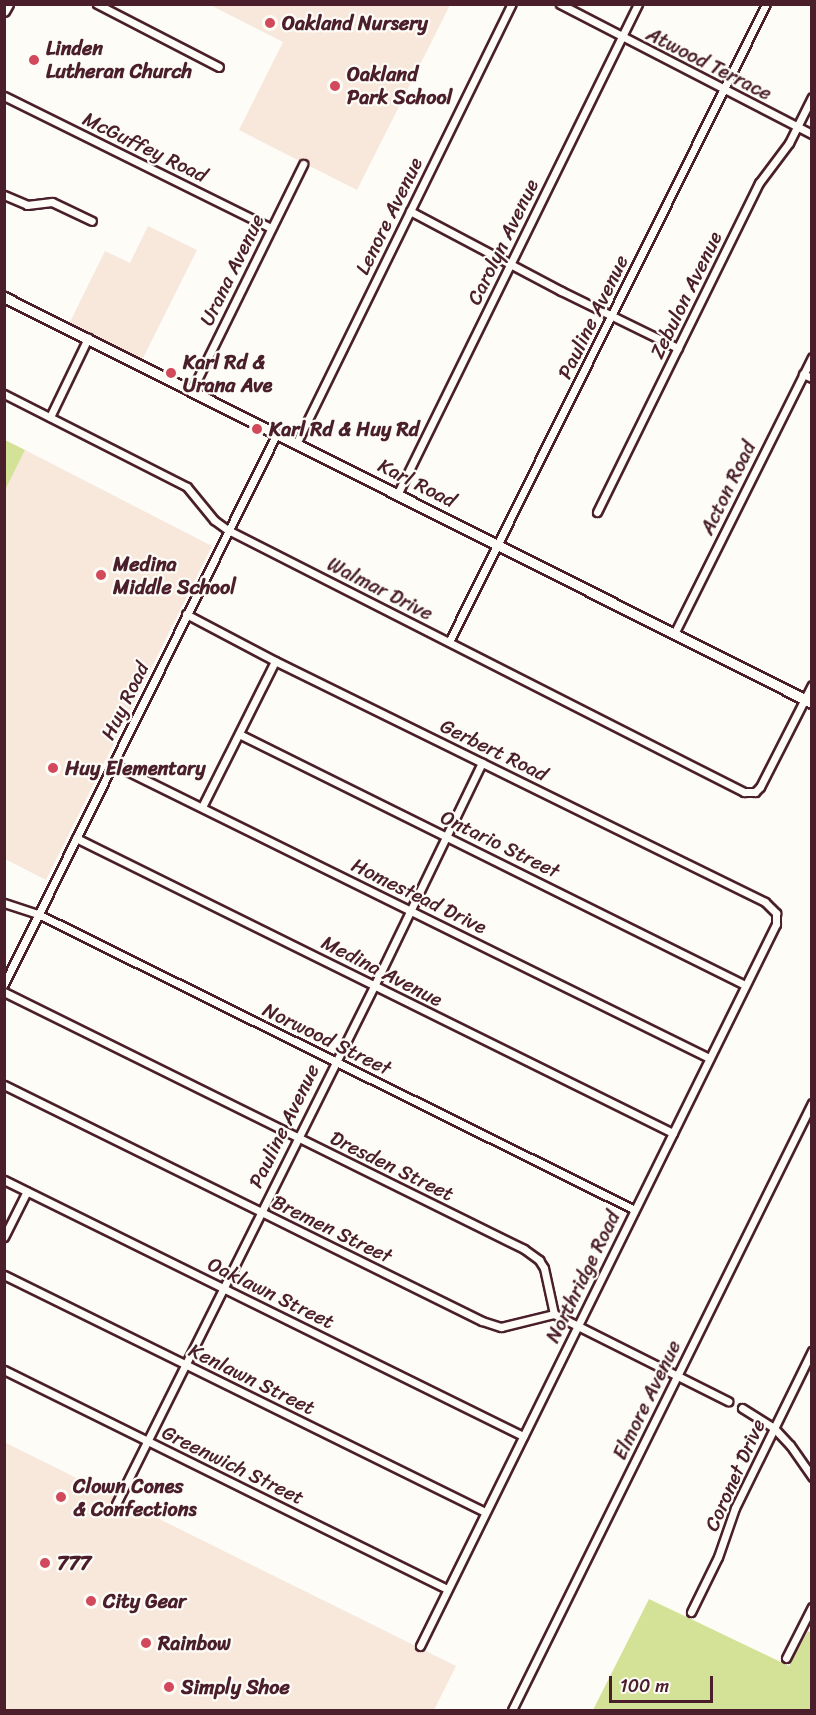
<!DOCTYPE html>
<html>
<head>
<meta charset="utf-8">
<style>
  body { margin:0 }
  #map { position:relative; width:816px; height:1715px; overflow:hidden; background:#fdfcf7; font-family:Sriracha,sans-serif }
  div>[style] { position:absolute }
  .built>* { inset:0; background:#f8e8dc }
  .green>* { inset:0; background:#d3e296 }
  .roads { filter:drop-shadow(2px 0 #4a1f2b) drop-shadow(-2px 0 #4a1f2b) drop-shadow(0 2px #4a1f2b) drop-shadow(0 -2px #4a1f2b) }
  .street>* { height:7px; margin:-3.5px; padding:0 3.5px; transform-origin:3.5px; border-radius:3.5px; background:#fdfcf7 }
  .secondary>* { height:9px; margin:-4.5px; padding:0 4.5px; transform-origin:4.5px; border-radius:4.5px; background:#fdfcf7 }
  .dots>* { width:16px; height:16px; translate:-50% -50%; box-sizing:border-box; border:3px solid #fdfcf7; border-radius:50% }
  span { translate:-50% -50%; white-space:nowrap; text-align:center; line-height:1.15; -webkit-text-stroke:4.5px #fdfcf7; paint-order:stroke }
  .poi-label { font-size:20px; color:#4a1f2b; font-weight:700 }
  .left { translate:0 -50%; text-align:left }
  .street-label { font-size:20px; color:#4a1f2b }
  .frame { position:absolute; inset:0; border:6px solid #4a1f2b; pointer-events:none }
  .scale { position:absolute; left:609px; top:1676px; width:104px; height:27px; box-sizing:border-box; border:3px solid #4a1f2b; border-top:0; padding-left:8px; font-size:18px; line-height:21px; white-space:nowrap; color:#4a1f2b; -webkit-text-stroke:4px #fdfcf7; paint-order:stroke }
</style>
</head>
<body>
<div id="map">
  <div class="built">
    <i style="clip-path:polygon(210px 5px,450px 5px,357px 190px,239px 130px,283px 42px)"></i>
    <i style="clip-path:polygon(148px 226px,197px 250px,140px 364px,67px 328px,105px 251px,130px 263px)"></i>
    <i style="clip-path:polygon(25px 450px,212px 546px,46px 880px,5px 859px,4px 490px)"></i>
    <i style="clip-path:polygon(4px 1442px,456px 1666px,434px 1710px,5px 1710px)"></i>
  </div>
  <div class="green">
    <i style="clip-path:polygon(5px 440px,25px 450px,5px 490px)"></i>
    <i style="clip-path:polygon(649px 1599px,789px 1666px,808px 1631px,811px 1633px,811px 1710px,593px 1710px)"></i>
  </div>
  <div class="roads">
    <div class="street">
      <i style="left:97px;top:4px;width:137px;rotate:27.3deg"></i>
      <i style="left:560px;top:4px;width:284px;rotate:27.3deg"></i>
      <i style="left:4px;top:96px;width:298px;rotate:26.3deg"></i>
      <i style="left:4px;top:195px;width:25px;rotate:23deg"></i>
      <i style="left:27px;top:205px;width:25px;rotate:-7deg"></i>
      <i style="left:52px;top:202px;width:44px;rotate:25.4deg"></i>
      <i style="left:410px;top:211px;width:171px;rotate:27.9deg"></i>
      <i style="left:561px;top:291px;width:130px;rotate:26deg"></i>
      <i style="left:803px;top:374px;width:10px;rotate:24deg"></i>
      <i style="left:192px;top:390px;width:252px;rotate:-63.8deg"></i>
      <i style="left:4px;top:394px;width:205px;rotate:26.9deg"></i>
      <i style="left:187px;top:487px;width:43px;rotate:50.7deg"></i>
      <i style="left:214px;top:520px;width:17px;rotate:36deg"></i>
      <i style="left:228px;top:530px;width:579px;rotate:26.92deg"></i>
      <i style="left:744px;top:792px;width:11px"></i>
      <i style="left:755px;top:792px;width:7px;rotate:-45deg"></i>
      <i style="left:760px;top:787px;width:114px;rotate:-63deg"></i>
      <i style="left:50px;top:417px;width:88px;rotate:-64.3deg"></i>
      <i style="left:297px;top:442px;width:488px;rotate:-63.9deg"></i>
      <i style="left:398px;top:493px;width:545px;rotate:-63.86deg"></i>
      <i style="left:597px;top:512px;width:367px;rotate:-63.8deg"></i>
      <i style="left:759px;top:183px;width:50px;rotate:-53.1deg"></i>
      <i style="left:789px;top:143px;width:51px;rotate:-63.4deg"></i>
      <i style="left:186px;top:614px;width:101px;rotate:27.8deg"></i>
      <i style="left:275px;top:661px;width:546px;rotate:26.19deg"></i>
      <i style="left:765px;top:902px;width:16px;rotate:45deg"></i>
      <i style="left:776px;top:913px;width:11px;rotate:90deg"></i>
      <i style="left:776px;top:924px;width:805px;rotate:116.25deg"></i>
      <i style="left:674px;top:634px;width:309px;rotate:-63.5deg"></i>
      <i style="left:449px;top:642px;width:712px;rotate:-63.58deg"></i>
      <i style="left:239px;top:734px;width:565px;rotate:26.38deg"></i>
      <i style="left:113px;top:764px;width:665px;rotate:26.26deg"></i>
      <i style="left:202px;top:807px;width:163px;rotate:-63.4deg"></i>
      <i style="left:76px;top:838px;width:666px;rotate:26.3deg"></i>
      <i style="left:4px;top:903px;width:36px;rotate:18deg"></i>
      <i style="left:38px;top:914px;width:666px;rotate:26.37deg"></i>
      <i style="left:4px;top:984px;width:615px;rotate:-63.64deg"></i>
      <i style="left:4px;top:992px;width:580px;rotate:26.3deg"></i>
      <i style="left:524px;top:1249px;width:19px;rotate:36deg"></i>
      <i style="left:539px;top:1260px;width:9px;rotate:58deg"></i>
      <i style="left:544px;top:1268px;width:47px;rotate:77.7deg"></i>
      <i style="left:554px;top:1314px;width:195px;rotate:26.6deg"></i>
      <i style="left:4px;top:1085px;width:533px;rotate:26.28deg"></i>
      <i style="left:482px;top:1321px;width:20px;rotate:18deg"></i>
      <i style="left:501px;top:1327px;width:55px;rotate:-13.8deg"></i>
      <i style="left:4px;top:1180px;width:579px;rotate:26.26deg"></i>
      <i style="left:4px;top:1237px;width:51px;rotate:-63.4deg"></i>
      <i style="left:4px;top:1275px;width:536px;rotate:26.23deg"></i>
      <i style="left:4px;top:1370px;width:494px;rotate:26.3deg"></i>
      <i style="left:742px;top:1408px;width:38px;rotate:32deg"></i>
      <i style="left:774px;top:1428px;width:23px;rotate:47deg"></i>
      <i style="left:790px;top:1445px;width:39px;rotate:55deg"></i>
      <i style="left:116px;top:1504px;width:579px;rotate:-63.52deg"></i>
      <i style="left:374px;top:986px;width:248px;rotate:-64.2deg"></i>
      <i style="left:691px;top:1612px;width:61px;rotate:-63.9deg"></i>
      <i style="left:718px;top:1557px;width:52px;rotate:-70.9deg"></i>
      <i style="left:735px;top:1508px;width:175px;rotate:-63.9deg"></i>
      <i style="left:786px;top:1658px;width:57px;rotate:-63deg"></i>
      <i style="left:512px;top:1710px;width:677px;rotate:-63.7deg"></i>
    </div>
    <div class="secondary">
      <i style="left:4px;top:11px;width:8px;rotate:-60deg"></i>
      <i style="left:4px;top:297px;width:904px;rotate:26.68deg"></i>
    </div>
  </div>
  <div class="dots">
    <i style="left:270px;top:23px;background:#d1495b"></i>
    <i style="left:34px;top:60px;background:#d1495b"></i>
    <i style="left:335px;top:86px;background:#d1495b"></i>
    <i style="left:171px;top:373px;background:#d1495b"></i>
    <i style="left:257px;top:429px;background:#d1495b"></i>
    <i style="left:101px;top:575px;background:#d1495b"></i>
    <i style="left:53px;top:768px;background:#d1495b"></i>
    <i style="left:61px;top:1497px;background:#d1495b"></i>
    <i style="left:45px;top:1563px;background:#d1495b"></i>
    <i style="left:91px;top:1601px;background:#d1495b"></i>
    <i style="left:146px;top:1643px;background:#d1495b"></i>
    <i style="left:169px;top:1687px;background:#d1495b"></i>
  </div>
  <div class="poi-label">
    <span class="left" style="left:282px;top:23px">Oakland Nursery</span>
    <span class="left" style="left:46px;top:60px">Linden<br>Lutheran Church</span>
    <span class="left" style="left:347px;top:86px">Oakland<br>Park School</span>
    <span class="left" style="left:183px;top:374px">Karl Rd &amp;<br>Urana Ave</span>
    <span class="left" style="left:269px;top:429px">Karl Rd &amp; Huy Rd</span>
    <span class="left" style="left:113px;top:576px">Medina<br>Middle School</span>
    <span class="left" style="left:65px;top:768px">Huy Elementary</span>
    <span class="left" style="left:73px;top:1498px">Clown Cones<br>&amp; Confections</span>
    <span class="left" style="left:57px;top:1563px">777</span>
    <span class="left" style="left:103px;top:1601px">City Gear</span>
    <span class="left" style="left:158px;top:1643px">Rainbow</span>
    <span class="left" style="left:181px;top:1687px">Simply Shoe</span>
  </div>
  <div class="street-label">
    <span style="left:709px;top:64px;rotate:27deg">Atwood Terrace</span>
    <span style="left:145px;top:147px;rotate:26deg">McGuffey Road</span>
    <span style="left:389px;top:216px;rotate:-64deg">Lenore Avenue</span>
    <span style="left:503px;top:242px;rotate:-64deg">Carolyn Avenue</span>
    <span style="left:232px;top:270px;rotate:-64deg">Urana Avenue</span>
    <span style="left:686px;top:295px;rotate:-64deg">Zebulon Avenue</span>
    <span style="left:593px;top:317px;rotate:-64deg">Pauline Avenue</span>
    <span style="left:417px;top:483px;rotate:27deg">Karl Road</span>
    <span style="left:728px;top:488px;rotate:-64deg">Acton Road</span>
    <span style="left:380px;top:589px;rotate:27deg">Walmar Drive</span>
    <span style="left:125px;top:701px;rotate:-64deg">Huy Road</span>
    <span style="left:494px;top:750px;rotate:26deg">Gerbert Road</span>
    <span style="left:500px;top:844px;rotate:26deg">Ontario Street</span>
    <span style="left:419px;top:896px;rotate:26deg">Homestead Drive</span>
    <span style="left:382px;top:971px;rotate:27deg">Medina Avenue</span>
    <span style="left:327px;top:1039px;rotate:26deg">Norwood Street</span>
    <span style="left:284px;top:1126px;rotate:-64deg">Pauline Avenue</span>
    <span style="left:392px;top:1166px;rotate:26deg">Dresden Street</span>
    <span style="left:332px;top:1229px;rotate:26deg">Bremen Street</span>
    <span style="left:583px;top:1277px;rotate:-64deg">Northridge Road</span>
    <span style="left:271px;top:1293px;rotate:26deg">Oaklawn Street</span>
    <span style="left:252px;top:1379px;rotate:26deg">Kenlawn Street</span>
    <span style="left:647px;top:1400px;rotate:-64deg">Elmore Avenue</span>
    <span style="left:233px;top:1465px;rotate:26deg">Greenwich Street</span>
    <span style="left:735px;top:1475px;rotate:-66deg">Coronet Drive</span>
  </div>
  <div class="frame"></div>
  <div class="scale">100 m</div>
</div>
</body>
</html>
